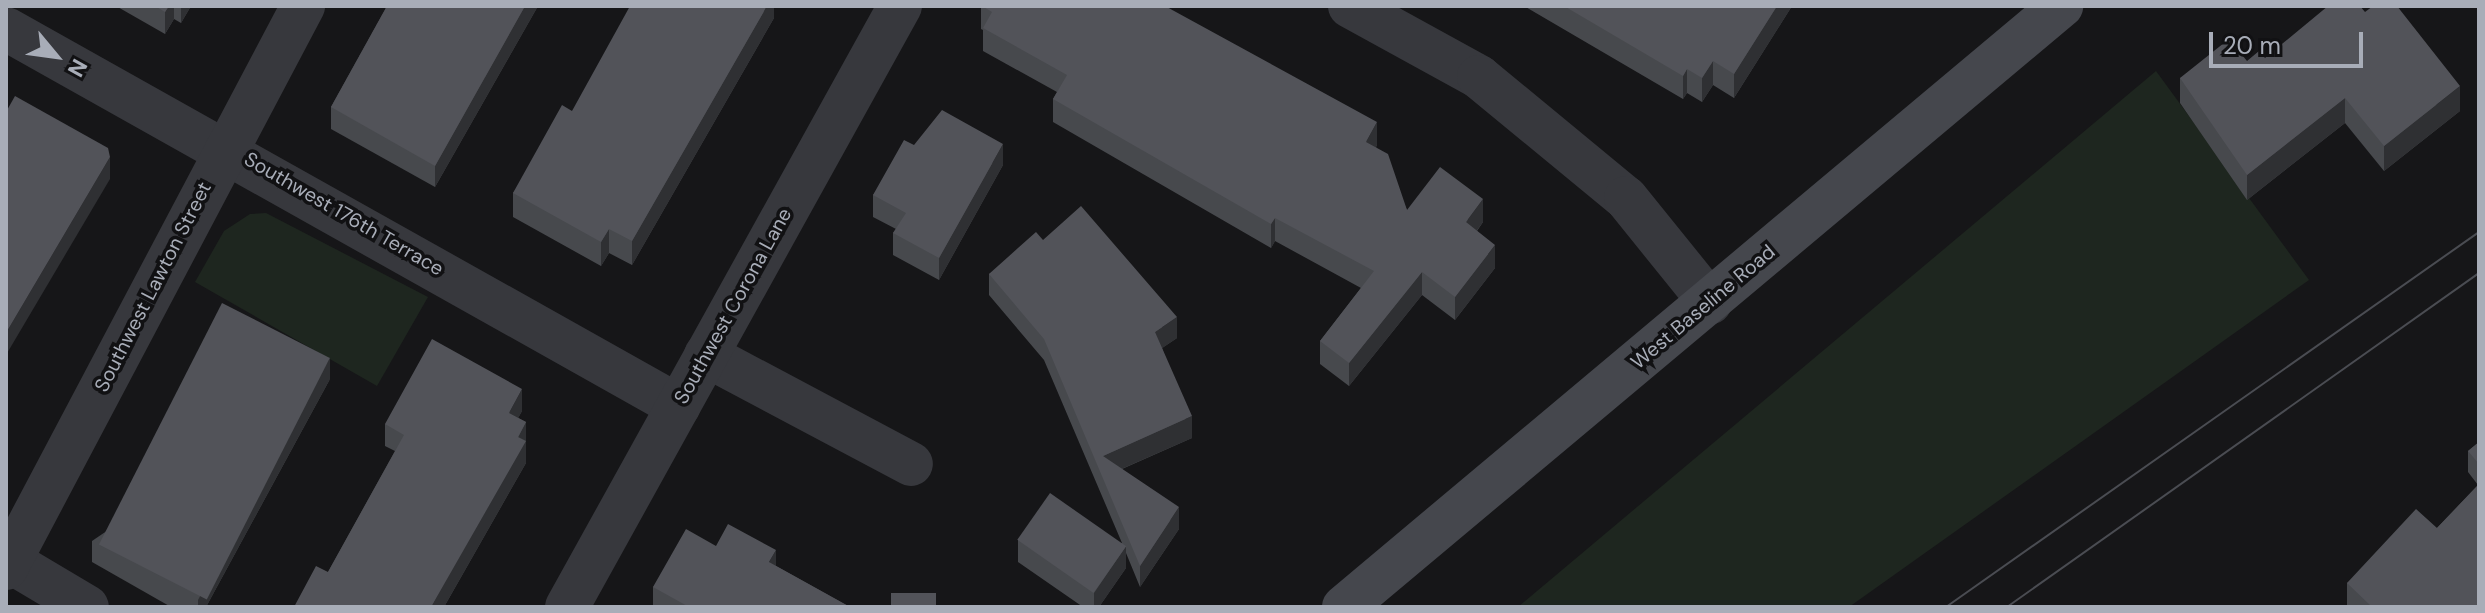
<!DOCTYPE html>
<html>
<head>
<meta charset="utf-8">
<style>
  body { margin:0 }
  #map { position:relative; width:2485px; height:613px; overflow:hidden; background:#161618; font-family:"DM Sans",sans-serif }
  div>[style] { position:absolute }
  .green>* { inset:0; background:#1e261f }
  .street>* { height:44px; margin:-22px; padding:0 22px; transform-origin:22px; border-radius:22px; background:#37383d }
  .secondary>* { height:44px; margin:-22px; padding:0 22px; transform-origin:22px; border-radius:22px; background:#45474d }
  .tram>* { height:2px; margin:-1px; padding:0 1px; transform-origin:1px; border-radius:1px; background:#4a4c52 }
  .wall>* { inset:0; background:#47494d }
  .shaded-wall>* { inset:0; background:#2f3033 }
  .building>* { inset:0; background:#525359; transform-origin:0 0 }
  span { translate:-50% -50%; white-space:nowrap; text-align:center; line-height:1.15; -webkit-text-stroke:7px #111113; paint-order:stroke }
  .street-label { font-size:20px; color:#a8adb8 }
  .frame { position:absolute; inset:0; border:8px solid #a8adb8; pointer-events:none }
  .north { position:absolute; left:16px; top:16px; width:80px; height:80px; -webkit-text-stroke:6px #111113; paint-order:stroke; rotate:119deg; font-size:22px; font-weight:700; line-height:32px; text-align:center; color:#a8adb8 }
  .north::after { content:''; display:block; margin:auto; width:28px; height:36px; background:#a8adb8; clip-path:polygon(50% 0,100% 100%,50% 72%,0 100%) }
  .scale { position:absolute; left:2209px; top:32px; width:154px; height:36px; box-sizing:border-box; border:4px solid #a8adb8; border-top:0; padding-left:10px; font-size:24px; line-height:28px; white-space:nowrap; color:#a8adb8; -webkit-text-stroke:6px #111113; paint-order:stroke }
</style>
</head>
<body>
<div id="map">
  <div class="green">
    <i style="clip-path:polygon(2156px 71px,2309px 280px,1849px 607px,1518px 607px)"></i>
    <i style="clip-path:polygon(266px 213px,428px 297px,377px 386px,195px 282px,224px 231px,250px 214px)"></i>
  </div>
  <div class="street">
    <i style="left:1350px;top:6px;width:147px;rotate:28.8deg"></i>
    <i style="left:1479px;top:77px;width:190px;rotate:39.5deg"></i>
    <i style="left:1626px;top:198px;width:134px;rotate:51.1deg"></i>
    <i style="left:6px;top:29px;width:771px;rotate:29.29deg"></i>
    <i style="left:706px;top:355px;width:232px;rotate:28deg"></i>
    <i style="left:6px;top:559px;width:94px;rotate:30.7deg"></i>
    <i style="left:6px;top:568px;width:636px;rotate:-62.14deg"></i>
    <i style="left:567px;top:607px;width:687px;rotate:-61.01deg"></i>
  </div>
  <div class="secondary">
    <i style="left:1344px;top:607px;width:936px;rotate:-39.97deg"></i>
  </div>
  <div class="tram">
    <i style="left:1946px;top:607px;width:652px;rotate:-35.13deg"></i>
    <i style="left:2007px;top:607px;width:578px;rotate:-35.28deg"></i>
  </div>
  <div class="wall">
    <i style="clip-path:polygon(116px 6px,191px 6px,181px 23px,174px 19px,165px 34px)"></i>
    <i style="clip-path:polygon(387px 6px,538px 6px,435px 187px,331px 129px,331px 107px)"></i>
    <i style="clip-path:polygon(774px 6px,774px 18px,632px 265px,609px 253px,601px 266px,513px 217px,513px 193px,572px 111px)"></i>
    <i style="clip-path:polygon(981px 6px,1377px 145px,1376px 147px,1407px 210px,1483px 222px,1477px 231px,1495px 268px,1455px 320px,1422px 295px,1349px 386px,1320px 364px,1320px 341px,1361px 288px,1275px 241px,1271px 248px,1053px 122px,1053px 99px,1057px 92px,983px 51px,983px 30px,981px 29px)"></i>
    <i style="clip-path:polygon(1524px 6px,1792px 6px,1734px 98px,1713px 85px,1702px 102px,1687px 93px,1683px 99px)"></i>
    <i style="clip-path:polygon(2265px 58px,2460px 111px,2384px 171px,2345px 123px,2247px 200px,2180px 103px,2180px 78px)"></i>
    <i style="clip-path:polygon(914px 145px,1003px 165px,939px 280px,893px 255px,893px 233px,896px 229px,873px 217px,873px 195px)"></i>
    <i style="clip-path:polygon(1043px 240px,1177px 338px,1162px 348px,1192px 438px,1122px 469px,1179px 529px,1140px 587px,1126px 553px,1126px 568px,1099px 607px,1083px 607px,1018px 562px,1018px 540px,1122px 543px,1044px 360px,989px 295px,989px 274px)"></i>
    <i style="clip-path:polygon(330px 379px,206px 607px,171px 607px,92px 562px,92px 541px)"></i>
    <i style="clip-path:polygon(522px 411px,518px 418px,526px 422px,526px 463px,444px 607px,294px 607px,328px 572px,395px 451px,385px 446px,385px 424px)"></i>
    <i style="clip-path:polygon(2479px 442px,2479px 607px,2349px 607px,2347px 605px,2347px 583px,2437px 528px,2478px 485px,2468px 472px,2468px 451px)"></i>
    <i style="clip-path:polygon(716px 546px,776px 566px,850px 607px,653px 607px,653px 587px)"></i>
  </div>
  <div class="shaded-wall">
    <i style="clip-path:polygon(169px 6px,174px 6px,174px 19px,165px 34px,165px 12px)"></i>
    <i style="clip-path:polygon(181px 6px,191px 6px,181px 23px)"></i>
    <i style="clip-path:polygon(525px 6px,538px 6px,435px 187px,435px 166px)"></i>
    <i style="clip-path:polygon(767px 6px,774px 6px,774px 18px,632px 265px,632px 241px)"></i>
    <i style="clip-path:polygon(1777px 6px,1792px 6px,1734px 98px,1734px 74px)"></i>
    <i style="clip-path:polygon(1713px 61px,1713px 85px,1702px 102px,1702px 78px)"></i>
    <i style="clip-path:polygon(1687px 69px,1687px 93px,1683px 99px,1683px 76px)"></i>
    <i style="clip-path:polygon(2460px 86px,2460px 111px,2384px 171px,2384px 146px)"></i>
    <i style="clip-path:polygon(2345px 98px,2345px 123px,2247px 200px,2247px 175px)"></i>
    <i style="clip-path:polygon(1377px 122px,1377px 145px,1366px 165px,1366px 142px)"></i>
    <i style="clip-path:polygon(1003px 144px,1003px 165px,939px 280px,939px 258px)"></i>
    <i style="clip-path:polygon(110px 157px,110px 179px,6px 355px,6px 333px)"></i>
    <i style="clip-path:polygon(1483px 199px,1483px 222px,1466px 245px,1466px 222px)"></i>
    <i style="clip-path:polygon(1275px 218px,1275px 241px,1271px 248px,1271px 224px)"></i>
    <i style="clip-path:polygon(609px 229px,609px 253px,601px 266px,601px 242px)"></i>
    <i style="clip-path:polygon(1495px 245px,1495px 268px,1455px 320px,1455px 297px)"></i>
    <i style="clip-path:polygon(1422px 272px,1422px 295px,1349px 386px,1349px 363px)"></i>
    <i style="clip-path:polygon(1177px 317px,1177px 338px,1155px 353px,1155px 332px)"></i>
    <i style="clip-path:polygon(330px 357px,330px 379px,206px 607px,198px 607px,198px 600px)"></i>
    <i style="clip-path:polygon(522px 389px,522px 411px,509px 435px,509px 413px)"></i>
    <i style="clip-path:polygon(1192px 416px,1192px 438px,1103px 477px,1103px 456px)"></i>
    <i style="clip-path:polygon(526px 422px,526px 463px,444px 607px,431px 607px)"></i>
    <i style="clip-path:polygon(1179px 507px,1179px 529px,1140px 587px,1140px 566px)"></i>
    <i style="clip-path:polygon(1126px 546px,1126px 568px,1099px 607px,1094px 607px,1094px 593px)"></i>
    <i style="clip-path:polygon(776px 550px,776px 571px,769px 562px)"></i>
  </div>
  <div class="building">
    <i style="clip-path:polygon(155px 6px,169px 6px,165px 12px)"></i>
    <i style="clip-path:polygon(387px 6px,525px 6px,435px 166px,331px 107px)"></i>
    <i style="clip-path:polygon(630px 6px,767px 6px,632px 241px,609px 229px,601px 242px,513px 193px,562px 105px,572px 111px)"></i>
    <i style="clip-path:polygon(982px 6px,1165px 6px,1377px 122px,1366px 142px,1388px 154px,1407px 210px,1440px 167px,1483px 199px,1466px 222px,1495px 245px,1455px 297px,1422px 272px,1349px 363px,1320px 341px,1374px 271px,1275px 218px,1271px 224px,1053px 99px,1067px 75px,983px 28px,992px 12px)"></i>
    <i style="clip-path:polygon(1564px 6px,1777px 6px,1734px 74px,1713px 61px,1702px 78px,1687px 69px,1683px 76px)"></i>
    <i style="clip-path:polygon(2328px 6px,2360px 6px,2365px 12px,2373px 6px,2397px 6px,2460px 86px,2384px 146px,2345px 98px,2247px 175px,2180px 78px,2229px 39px,2247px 61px,2259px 51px,2265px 58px)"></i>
    <i style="clip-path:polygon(15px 96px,108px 148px,110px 157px,6px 333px,6px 112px)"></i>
    <i style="clip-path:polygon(942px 110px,1003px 144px,939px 258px,893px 233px,906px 213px,873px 195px,904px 140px,914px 145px)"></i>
    <i style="clip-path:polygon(1081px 206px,1177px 317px,1155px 332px,1192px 416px,1103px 456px,1179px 507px,1140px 566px,1044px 339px,989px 274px,1036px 232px,1043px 240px)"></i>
    <i style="left:222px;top:303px;width:121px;height:271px;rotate:27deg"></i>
    <i style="clip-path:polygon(432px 339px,522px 389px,509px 413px,526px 422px,518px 437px,526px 441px,431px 607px,294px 607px,316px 566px,328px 572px,404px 435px,385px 424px)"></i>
    <i style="clip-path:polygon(2479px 442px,2479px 464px,2468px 451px)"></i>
    <i style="clip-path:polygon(2479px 484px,2479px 607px,2372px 607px,2347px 583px,2416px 509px,2437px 528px)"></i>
    <i style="left:1050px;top:493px;width:93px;height:57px;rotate:35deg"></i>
    <i style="clip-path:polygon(728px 524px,776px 550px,769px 562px,850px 607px,689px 607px,653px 587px,686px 529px,716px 546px)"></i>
    <i style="left:936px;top:593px;width:14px;height:45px;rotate:90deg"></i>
  </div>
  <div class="street-label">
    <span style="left:344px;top:214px;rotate:30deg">Southwest 176th Terrace</span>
    <span style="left:153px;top:287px;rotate:-63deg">Southwest Lawton Street</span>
    <span style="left:733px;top:306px;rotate:-61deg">Southwest Corona Lane</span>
    <span style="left:1703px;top:307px;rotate:-40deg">West Baseline Road</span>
  </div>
  <div class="frame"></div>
  <div class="north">N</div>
  <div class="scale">20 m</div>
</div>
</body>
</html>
